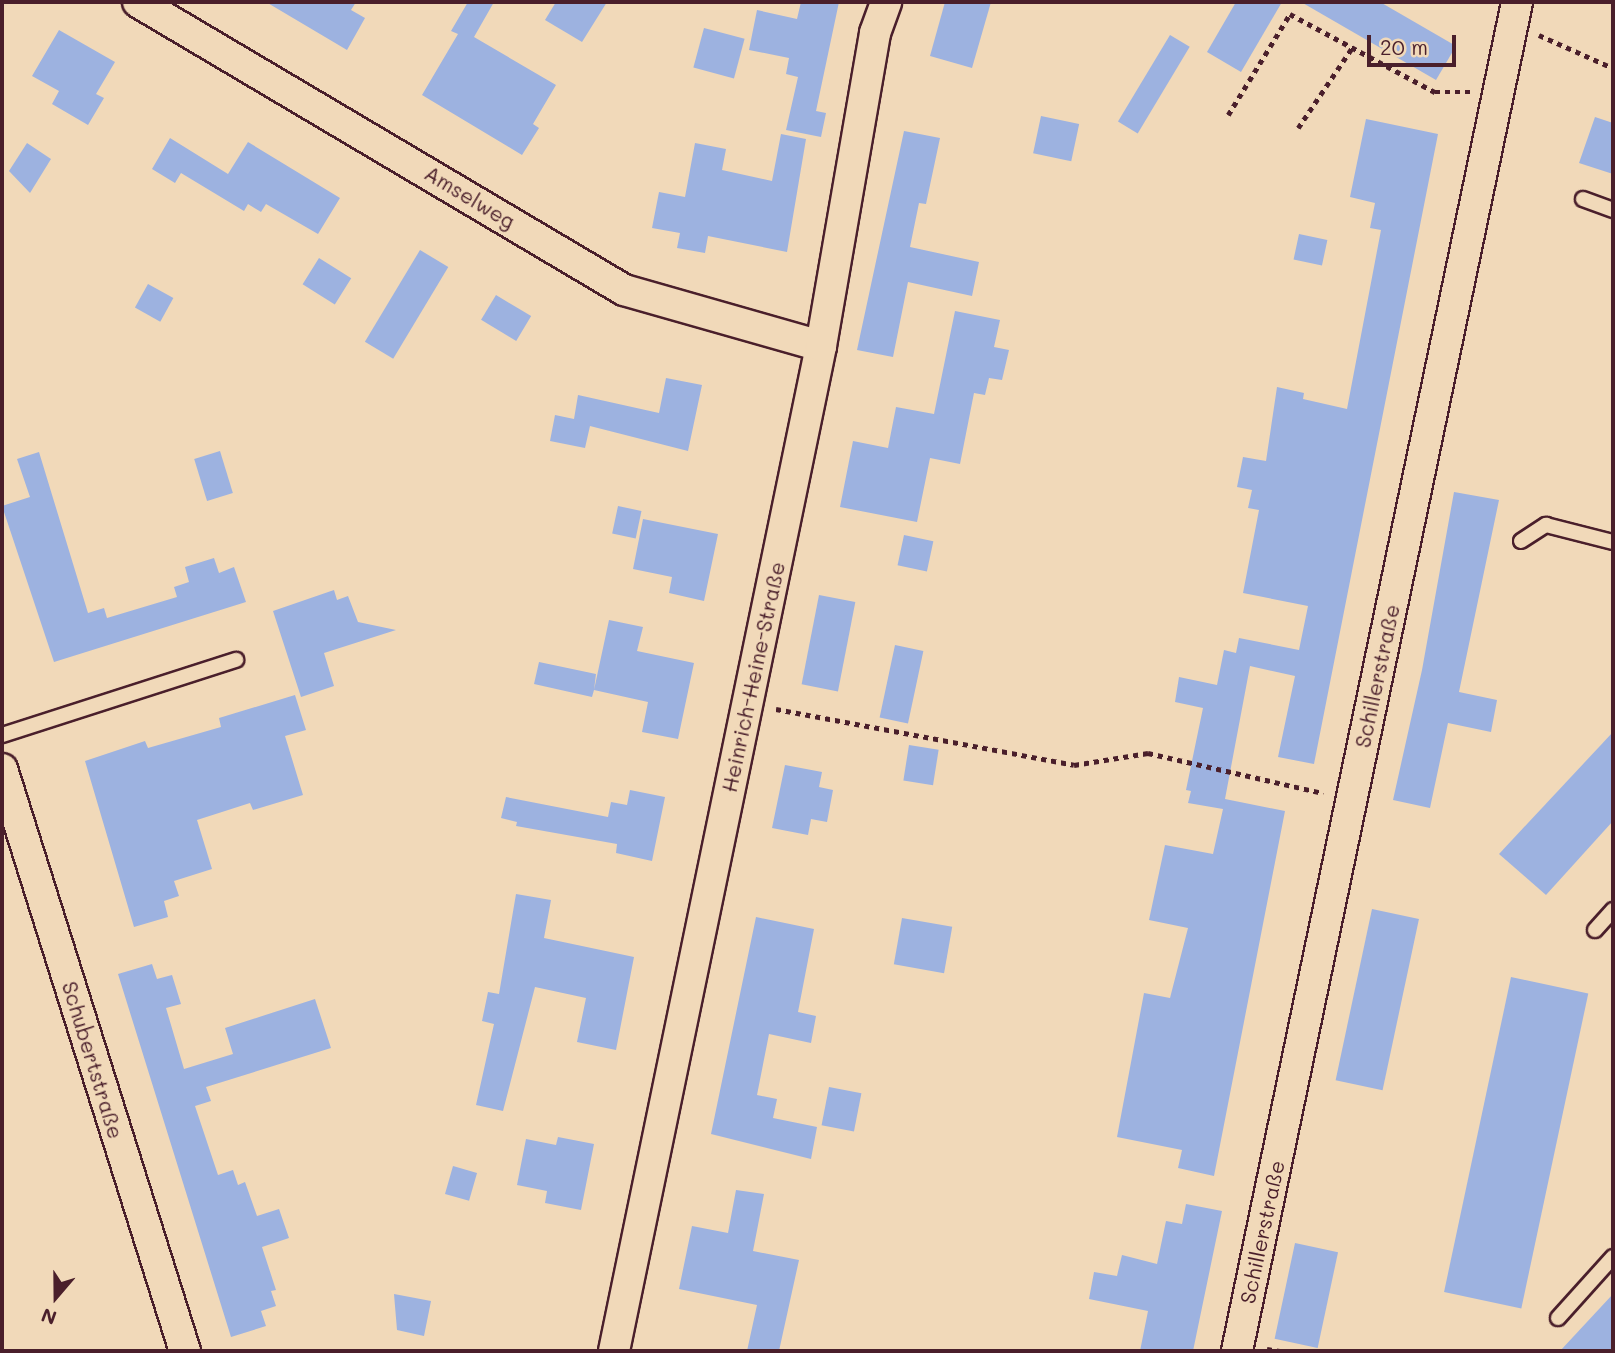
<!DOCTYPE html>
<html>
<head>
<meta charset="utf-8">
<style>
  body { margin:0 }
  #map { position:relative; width:1615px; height:1353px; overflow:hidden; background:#f1d9b9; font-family:Mali,sans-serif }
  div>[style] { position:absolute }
  .building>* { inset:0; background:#9db2e0; transform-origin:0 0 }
  .path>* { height:4.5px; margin-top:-2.25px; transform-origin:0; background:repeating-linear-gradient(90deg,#4a1f2b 0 5px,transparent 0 10px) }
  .roads { filter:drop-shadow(2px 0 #4a1f2b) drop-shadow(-2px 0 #4a1f2b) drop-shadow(0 2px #4a1f2b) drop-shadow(0 -2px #4a1f2b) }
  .lane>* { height:14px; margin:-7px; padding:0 7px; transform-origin:7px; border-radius:7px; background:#f1d9b9 }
  .street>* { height:30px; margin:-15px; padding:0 15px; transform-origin:15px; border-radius:15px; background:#f1d9b9 }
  span { translate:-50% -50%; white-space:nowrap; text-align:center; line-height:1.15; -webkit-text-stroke:5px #f1d9b9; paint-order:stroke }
  .street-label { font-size:21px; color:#4a1f2b }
  .frame { position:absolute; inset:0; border:4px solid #4a1f2b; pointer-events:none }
  .north { position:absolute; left:21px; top:1262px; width:70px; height:70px; -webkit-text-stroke:5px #f1d9b9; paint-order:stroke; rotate:200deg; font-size:19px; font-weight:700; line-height:28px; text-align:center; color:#4a1f2b }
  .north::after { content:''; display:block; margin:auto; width:24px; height:32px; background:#4a1f2b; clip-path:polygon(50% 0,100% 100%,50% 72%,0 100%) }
  .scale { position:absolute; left:1367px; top:35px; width:89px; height:32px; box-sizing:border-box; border:4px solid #4a1f2b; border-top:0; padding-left:9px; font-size:21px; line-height:24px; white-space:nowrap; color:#4a1f2b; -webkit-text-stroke:5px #f1d9b9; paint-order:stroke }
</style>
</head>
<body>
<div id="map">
  <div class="building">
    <i style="clip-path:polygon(266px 2px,356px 2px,351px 10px,365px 18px,347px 50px)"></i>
    <i style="clip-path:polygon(468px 2px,494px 2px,474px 37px,556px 85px,533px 124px,539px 128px,522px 155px,422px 95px,458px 34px,451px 31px)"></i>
    <i style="clip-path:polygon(556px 2px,607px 2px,582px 42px,545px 20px)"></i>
    <i style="clip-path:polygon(801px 2px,839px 2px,816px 111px,826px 113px,821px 137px,786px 130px,798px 77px,786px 74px,789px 58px,749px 50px,757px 10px,797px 19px)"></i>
    <i style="clip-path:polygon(945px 2px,991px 2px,972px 68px,930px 56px)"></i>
    <i style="clip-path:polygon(1236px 2px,1282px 2px,1241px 72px,1207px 52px)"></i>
    <i style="clip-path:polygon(1301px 2px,1380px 2px,1456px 46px,1436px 80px)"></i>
    <i style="left:704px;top:28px;width:42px;height:41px;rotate:15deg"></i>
    <i style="clip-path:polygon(59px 30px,115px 62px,96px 94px,104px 98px,88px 125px,52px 104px,59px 91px,32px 76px)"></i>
    <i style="left:1170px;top:35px;width:23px;height:101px;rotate:31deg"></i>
    <i style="left:1041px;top:116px;width:39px;height:38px;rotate:12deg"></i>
    <i style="clip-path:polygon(1595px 117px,1613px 123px,1613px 174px,1579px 163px)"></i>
    <i style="clip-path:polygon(1366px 119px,1438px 134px,1314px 764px,1278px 757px,1295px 676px,1250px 666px,1225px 799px,1285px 811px,1214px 1176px,1178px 1168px,1182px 1150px,1117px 1137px,1144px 993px,1170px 998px,1188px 928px,1149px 920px,1165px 845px,1213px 854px,1223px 809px,1188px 803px,1191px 791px,1186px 790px,1203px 708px,1175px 702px,1179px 677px,1217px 685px,1224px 650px,1236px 653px,1239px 638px,1299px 650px,1308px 606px,1243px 593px,1259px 510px,1248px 508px,1252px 490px,1237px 487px,1243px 457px,1266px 461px,1277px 387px,1304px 393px,1303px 399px,1347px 409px,1381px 230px,1370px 228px,1375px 203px,1350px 197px)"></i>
    <i style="clip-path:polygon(904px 131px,940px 138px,926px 204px,919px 203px,910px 247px,979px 262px,972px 296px,908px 282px,893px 357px,857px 350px)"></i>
    <i style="clip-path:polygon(781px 134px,806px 139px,787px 252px,708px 236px,705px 253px,677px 248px,680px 233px,652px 228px,659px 192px,685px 197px,695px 143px,726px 149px,722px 170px,772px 181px)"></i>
    <i style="clip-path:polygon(170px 138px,228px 174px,248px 142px,340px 198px,318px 234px,266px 204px,261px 212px,248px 204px,244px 211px,181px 173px,175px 183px,152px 169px)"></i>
    <i style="clip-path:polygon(27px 143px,51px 159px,30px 193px,9px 171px)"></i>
    <i style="left:1299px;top:234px;width:29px;height:26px;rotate:12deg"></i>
    <i style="left:420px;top:250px;width:33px;height:107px;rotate:31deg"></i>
    <i style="left:319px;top:258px;width:38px;height:31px;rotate:32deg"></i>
    <i style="left:148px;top:284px;width:29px;height:27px;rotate:29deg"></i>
    <i style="left:496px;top:295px;width:41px;height:29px;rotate:31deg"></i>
    <i style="clip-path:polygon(955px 311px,1000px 320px,994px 347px,1009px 350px,1002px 380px,989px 378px,985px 395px,974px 393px,960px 464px,930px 458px,917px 522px,840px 507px,853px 441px,888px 448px,896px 407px,934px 414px)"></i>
    <i style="clip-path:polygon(666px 378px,702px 385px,688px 451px,590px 426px,585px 448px,550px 441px,555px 415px,574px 419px,578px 395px,659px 413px)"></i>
    <i style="left:220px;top:451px;width:44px;height:27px;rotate:73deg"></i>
    <i style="clip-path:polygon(39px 452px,88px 613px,104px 608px,107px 618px,177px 597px,174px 587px,189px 582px,185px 567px,214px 558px,219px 573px,234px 567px,246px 602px,54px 662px,2px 506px,30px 497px,17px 459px)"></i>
    <i style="clip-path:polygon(1454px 492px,1499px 500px,1459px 692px,1497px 700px,1491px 732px,1448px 723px,1430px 808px,1393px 800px,1422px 670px)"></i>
    <i style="left:618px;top:506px;width:24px;height:28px;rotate:12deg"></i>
    <i style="clip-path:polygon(643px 519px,718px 534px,704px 601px,669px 593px,672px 577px,633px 569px)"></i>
    <i style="left:904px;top:535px;width:30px;height:31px;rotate:12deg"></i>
    <i style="clip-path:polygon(334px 590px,337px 600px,348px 596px,358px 622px,396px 630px,324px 653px,334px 686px,301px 697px,273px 611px)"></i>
    <i style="left:819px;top:595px;width:37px;height:91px;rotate:11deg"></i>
    <i style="clip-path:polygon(609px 620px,643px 627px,637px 651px,694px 663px,678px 739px,642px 732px,648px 702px,594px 690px,592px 697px,534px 684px,539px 662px,596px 674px,594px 690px)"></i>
    <i style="left:895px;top:645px;width:29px;height:74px;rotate:12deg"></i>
    <i style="clip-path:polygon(295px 695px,306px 730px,285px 736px,303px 795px,253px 810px,250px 803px,197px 820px,212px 869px,174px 881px,179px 896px,164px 901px,168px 917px,134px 927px,85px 761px,145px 741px,148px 748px,221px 727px,219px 718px)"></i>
    <i style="clip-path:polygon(1613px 732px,1613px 821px,1546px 895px,1499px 854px)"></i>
    <i style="left:909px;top:745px;width:30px;height:36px;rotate:9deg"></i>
    <i style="clip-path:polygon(785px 765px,822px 772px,819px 787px,833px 790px,827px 822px,811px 819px,808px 835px,772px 828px)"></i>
    <i style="clip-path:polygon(630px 790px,665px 797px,652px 861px,616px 853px,617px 844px,516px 826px,517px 822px,501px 818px,506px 797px,608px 817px,611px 802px,627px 805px)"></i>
    <i style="clip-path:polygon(516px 894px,551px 900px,544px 938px,634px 957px,616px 1050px,577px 1042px,586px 998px,535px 987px,503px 1111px,476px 1105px,494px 1024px,482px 1021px,488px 992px,499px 994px)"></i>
    <i style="left:1372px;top:909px;width:48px;height:175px;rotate:12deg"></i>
    <i style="clip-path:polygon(756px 917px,814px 929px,798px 1012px,816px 1016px,811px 1043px,769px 1034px,757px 1095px,777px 1099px,773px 1118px,817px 1127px,811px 1159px,711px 1134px)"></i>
    <i style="left:902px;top:918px;width:51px;height:47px;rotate:10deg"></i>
    <i style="clip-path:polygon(152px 964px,157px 979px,172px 975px,181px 1004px,166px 1008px,184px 1069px,233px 1054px,225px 1028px,315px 999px,331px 1048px,206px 1087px,211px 1101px,195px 1106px,218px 1175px,233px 1170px,238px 1185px,245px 1182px,257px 1216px,279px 1209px,289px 1238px,262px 1247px,276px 1290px,271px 1291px,276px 1306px,261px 1311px,266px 1326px,231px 1337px,118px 974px)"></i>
    <i style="left:1511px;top:977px;width:79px;height:322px;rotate:12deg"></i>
    <i style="left:829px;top:1087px;width:33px;height:39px;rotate:11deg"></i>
    <i style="clip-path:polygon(558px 1137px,594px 1144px,581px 1210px,545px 1203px,547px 1191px,517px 1185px,526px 1139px,556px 1145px)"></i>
    <i style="left:453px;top:1166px;width:25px;height:29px;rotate:16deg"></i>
    <i style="clip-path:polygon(736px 1190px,764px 1194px,753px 1251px,799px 1260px,779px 1351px,747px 1351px,757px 1305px,679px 1289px,692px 1226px,728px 1233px)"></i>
    <i style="clip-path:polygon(1186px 1204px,1222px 1211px,1193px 1351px,1140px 1351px,1148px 1311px,1089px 1299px,1094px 1272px,1117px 1276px,1122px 1255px,1157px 1264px,1166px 1221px,1182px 1224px)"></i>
    <i style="left:1295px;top:1243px;width:44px;height:98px;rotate:12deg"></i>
    <i style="clip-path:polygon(394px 1294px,431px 1301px,424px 1336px,397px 1330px)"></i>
    <i style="clip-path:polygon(1613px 1294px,1613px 1351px,1560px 1351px)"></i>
  </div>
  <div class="path">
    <i style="left:1539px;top:35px;width:81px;rotate:24deg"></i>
    <i style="left:1228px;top:115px;width:119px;rotate:-58.5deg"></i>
    <i style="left:1290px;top:14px;width:165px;rotate:28.3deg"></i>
    <i style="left:1435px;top:92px;width:35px"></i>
    <i style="left:1298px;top:128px;width:97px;rotate:-56deg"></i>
    <i style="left:776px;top:709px;width:303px;rotate:10.6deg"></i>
    <i style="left:1074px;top:765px;width:75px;rotate:-9.2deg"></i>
    <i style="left:1148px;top:753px;width:180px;rotate:12.9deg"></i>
    <i style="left:1267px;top:1349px;width:13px;rotate:9deg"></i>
  </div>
  <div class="roads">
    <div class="lane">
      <i style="left:1583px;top:199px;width:32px;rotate:20deg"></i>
      <i style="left:1521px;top:541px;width:30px;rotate:-33deg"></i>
      <i style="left:1546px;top:525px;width:69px;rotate:14.2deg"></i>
      <i style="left:2px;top:735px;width:246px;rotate:-17.8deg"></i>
      <i style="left:1595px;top:930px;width:27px;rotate:-48deg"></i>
      <i style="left:1558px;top:1318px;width:82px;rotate:-48deg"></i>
    </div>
    <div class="street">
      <i style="left:138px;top:2px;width:565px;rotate:30.65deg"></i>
      <i style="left:624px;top:290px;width:205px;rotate:15.9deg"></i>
      <i style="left:2px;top:769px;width:610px;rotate:72.55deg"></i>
      <i style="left:614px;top:1351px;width:1026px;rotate:-78.36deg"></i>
      <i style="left:821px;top:346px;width:318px;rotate:-80.2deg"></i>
      <i style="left:875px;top:33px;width:33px;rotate:-70deg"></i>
      <i style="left:1237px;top:1351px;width:1378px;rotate:-78.27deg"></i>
    </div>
  </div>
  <div class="street-label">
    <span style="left:470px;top:197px;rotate:31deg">Amselweg</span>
    <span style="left:1377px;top:676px;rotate:-78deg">Schillerstraße</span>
    <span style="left:753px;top:677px;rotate:-78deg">Heinrich-Heine-Straße</span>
    <span style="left:93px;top:1060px;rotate:73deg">Schubertstraße</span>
    <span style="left:1262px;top:1232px;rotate:-78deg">Schillerstraße</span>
  </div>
  <div class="frame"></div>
  <div class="north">N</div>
  <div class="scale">20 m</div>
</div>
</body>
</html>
